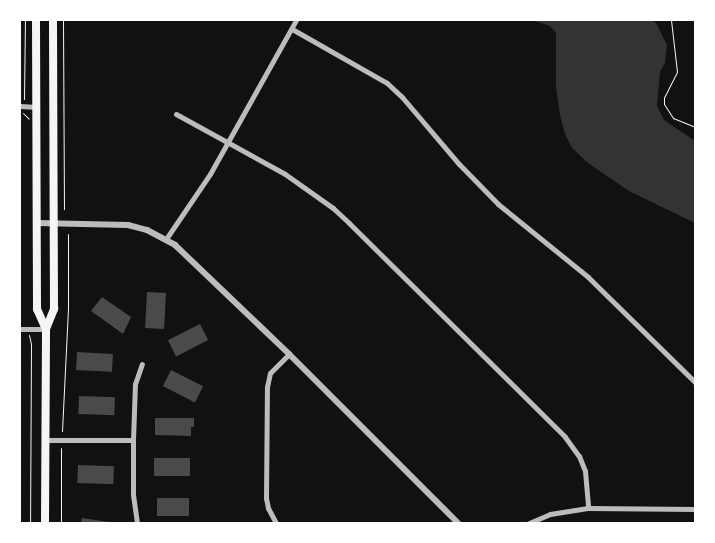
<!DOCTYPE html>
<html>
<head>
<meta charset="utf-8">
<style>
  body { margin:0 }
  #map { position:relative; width:715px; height:543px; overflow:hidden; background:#111; font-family:"DejaVu Sans",sans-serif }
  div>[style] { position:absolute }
  .water>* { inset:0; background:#333 }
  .building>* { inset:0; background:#4a4a4a; transform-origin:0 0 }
  .path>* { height:1px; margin:-0.5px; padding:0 0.5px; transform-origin:0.5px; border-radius:0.5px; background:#f5f5f5 }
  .minor>* { height:5px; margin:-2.5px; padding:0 2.5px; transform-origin:2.5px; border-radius:2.5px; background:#bcbcbc }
  .tertiary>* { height:6px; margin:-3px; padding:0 3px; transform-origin:3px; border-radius:3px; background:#bcbcbc }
  .secondary>* { height:8px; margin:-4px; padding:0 4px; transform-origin:4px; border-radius:4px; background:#f5f5f5 }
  span { translate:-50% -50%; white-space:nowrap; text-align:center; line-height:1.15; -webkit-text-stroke:4.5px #fff; paint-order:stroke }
  .frame { position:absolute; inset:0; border:21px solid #fff; pointer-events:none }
</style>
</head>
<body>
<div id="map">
  <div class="water">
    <i style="clip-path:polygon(532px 20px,652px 20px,656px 23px,667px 45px,665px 63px,660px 72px,657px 106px,664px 120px,695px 141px,695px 223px,629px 191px,588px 163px,572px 148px,565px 134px,560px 115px,556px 87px,556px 33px,550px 26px)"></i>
  </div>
  <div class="building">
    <i style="left:147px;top:292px;width:19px;height:36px;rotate:3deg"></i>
    <i style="clip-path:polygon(102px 297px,131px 317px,123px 334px,91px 311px)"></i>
    <i style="left:200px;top:324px;width:18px;height:36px;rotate:63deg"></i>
    <i style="left:77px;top:352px;width:36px;height:18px;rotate:3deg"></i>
    <i style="left:171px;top:370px;width:36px;height:18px;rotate:27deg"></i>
    <i style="left:79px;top:396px;width:36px;height:18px;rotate:2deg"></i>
    <i style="clip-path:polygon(155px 418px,194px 418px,194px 427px,191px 427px,191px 436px,155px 435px)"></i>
    <i style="left:154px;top:458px;width:36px;height:18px"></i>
    <i style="left:78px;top:465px;width:36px;height:18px;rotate:2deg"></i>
    <i style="left:157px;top:498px;width:32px;height:18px"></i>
    <i style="clip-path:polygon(82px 518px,109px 522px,109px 523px,81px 523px)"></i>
  </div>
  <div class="path">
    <i style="left:63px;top:20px;width:189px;rotate:89.7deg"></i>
    <i style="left:671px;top:20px;width:52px;rotate:83.4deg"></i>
    <i style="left:677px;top:72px;width:28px;rotate:117deg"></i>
    <i style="left:664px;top:97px;width:7px;rotate:90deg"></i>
    <i style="left:664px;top:104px;width:17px;rotate:57deg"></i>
    <i style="left:673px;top:118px;width:24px;rotate:22deg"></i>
    <i style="left:24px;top:99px;width:79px;rotate:-89.3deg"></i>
    <i style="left:23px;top:113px;width:8px;rotate:45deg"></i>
    <i style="left:29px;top:335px;width:9px;rotate:77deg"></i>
    <i style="left:31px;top:344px;width:179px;rotate:90.3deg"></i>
    <i style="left:62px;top:431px;width:123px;rotate:-87.2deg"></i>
    <i style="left:68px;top:308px;width:74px;rotate:-90deg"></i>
    <i style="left:61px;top:523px;width:75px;rotate:-90deg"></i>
  </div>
  <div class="minor">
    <i style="left:292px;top:29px;width:109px;rotate:29.6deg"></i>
    <i style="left:387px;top:83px;width:21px;rotate:43deg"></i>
    <i style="left:402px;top:97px;width:88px;rotate:49.6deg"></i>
    <i style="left:459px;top:164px;width:56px;rotate:45.7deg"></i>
    <i style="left:498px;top:204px;width:116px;rotate:39deg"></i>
    <i style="left:588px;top:277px;width:150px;rotate:44.5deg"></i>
    <i style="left:20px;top:106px;width:17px;rotate:3deg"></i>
    <i style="left:176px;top:114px;width:124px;rotate:28.8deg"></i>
    <i style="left:285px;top:174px;width:59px;rotate:35.3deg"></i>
    <i style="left:333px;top:208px;width:22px;rotate:43deg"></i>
    <i style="left:349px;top:223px;width:304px;rotate:44.7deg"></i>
    <i style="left:565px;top:437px;width:24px;rotate:54deg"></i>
    <i style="left:579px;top:456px;width:16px;rotate:68deg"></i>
    <i style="left:585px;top:471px;width:37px;rotate:85deg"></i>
    <i style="left:166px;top:239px;width:78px;rotate:-55.9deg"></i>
    <i style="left:210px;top:174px;width:176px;rotate:-60.8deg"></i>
    <i style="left:20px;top:329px;width:26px"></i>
    <i style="left:45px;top:440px;width:88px"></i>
    <i style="left:137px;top:523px;width:30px;rotate:-98deg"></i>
    <i style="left:133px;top:493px;width:53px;rotate:-90deg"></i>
    <i style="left:133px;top:440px;width:56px;rotate:-88deg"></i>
    <i style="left:135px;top:384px;width:21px;rotate:-71deg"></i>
    <i style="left:276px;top:523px;width:17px;rotate:-118deg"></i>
    <i style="left:268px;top:508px;width:10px;rotate:-101deg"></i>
    <i style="left:266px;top:498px;width:111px;rotate:-89.5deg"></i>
    <i style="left:267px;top:387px;width:14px;rotate:-78deg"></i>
    <i style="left:270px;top:373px;width:27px;rotate:-45deg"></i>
    <i style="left:529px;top:523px;width:23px;rotate:-23deg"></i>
    <i style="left:550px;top:514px;width:38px;rotate:-9deg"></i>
    <i style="left:588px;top:508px;width:107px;rotate:0.5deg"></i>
  </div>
  <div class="tertiary">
    <i style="left:37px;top:223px;width:91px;rotate:1.3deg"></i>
    <i style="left:128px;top:225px;width:20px;rotate:15deg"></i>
    <i style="left:147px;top:230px;width:32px;rotate:28deg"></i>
    <i style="left:175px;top:245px;width:158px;rotate:43.7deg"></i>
    <i style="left:289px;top:354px;width:239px;rotate:45deg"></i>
  </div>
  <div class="secondary">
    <i style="left:36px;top:20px;width:289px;rotate:89.8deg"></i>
    <i style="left:37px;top:309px;width:22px;rotate:66deg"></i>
    <i style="left:45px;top:523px;width:194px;rotate:-89.7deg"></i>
    <i style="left:46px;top:329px;width:22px;rotate:-68deg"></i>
    <i style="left:54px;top:309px;width:289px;rotate:-90.2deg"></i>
  </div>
  <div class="frame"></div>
</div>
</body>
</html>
